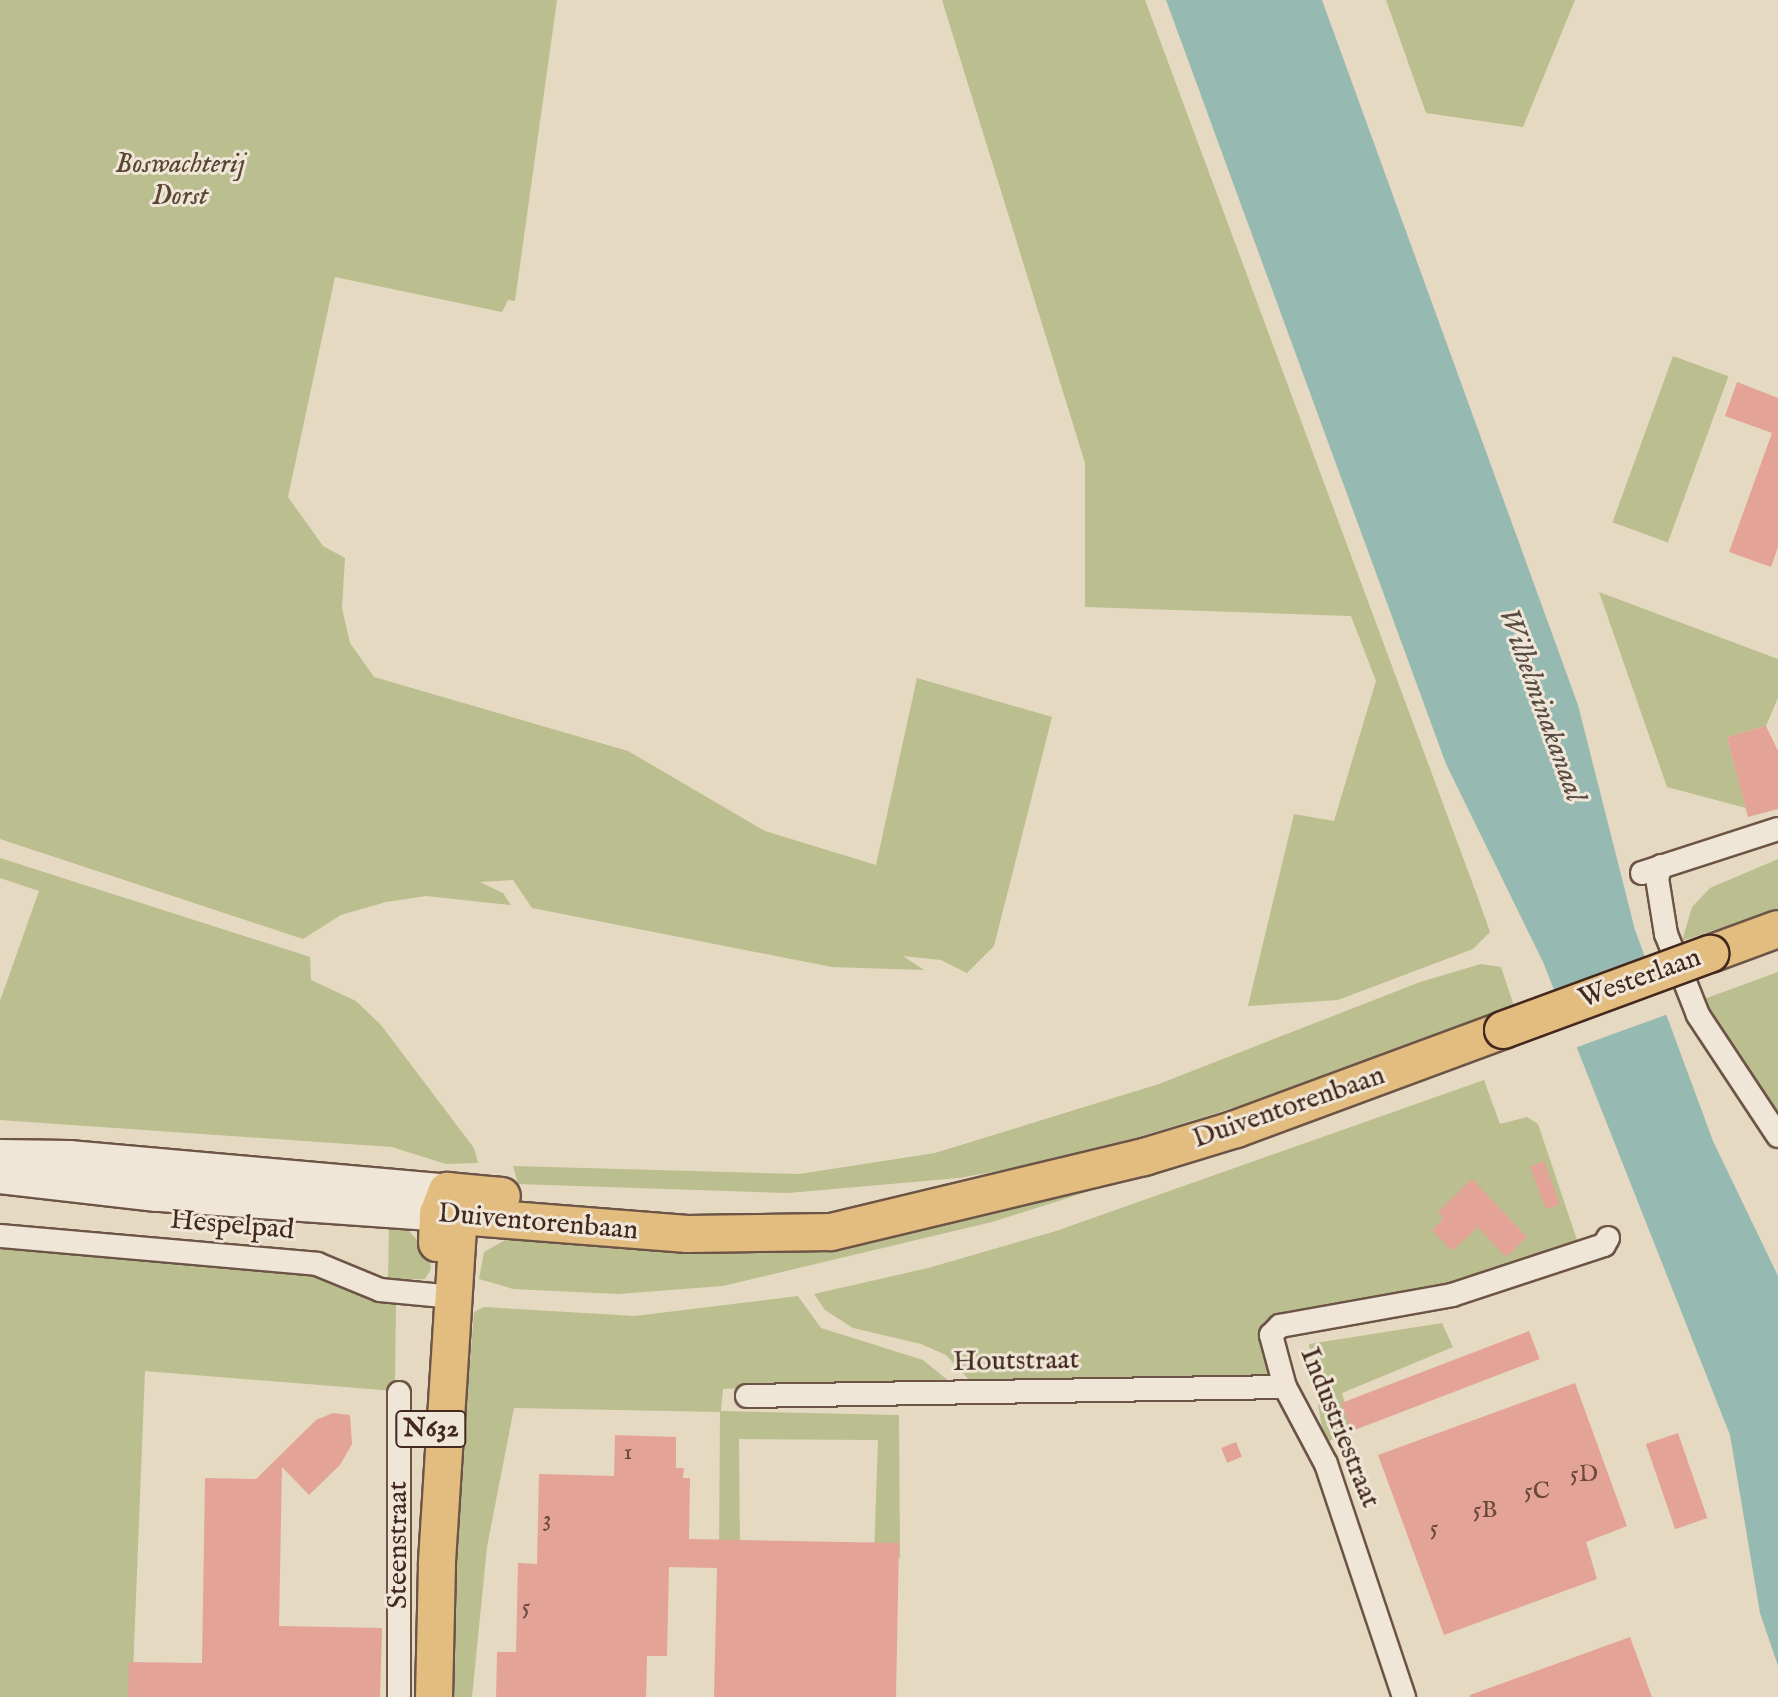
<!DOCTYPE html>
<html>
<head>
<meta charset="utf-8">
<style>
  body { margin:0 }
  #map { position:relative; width:1778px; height:1697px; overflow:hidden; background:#e6d9c1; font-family:"IM FELL English",serif }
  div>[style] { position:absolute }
  .green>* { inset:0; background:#bbbe8e; transform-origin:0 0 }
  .water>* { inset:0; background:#96bab2 }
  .pier>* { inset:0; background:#e6d9c1; transform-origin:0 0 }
  .building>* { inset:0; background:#e4a397; transform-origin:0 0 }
  .roads { filter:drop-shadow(2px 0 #6c5446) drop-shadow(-2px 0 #6c5446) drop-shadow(0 2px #6c5446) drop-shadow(0 -2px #6c5446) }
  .minor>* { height:22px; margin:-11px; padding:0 11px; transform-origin:11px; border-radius:11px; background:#efe6d7 }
  .secondary>* { height:32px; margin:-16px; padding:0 16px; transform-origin:16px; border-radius:16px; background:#efe6d7 }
  .primary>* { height:36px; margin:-18px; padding:0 18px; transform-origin:18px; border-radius:18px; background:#e3bc80 }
  .bridges { filter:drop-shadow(2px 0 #43281d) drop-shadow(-2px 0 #43281d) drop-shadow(0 2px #43281d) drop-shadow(0 -2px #43281d) }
  .primary-bridge>* { height:36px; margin:-18px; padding:0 18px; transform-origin:18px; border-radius:18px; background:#e3bc80 }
  span { translate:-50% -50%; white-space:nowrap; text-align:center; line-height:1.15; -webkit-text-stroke:6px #efe6d7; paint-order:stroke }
  .number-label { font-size:24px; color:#6b473c }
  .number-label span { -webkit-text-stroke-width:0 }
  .shield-label span { padding:2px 6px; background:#efe6d7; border:2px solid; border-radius:6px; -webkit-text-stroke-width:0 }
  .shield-label { font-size:26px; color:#43281d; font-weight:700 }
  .park-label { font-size:28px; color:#5b4634; font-style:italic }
  .street-label { font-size:28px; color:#43281d }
  .water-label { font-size:30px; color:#584c42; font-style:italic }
</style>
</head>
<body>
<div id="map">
  <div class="green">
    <i style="clip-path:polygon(0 0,557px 0,515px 301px,508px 300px,502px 312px,335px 277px,288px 497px,323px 546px,345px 558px,342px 608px,350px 643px,374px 677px,628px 751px,765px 831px,876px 865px,917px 678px,1052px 717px,994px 946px,967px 973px,941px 960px,903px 956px,924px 970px,832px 967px,532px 908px,513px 880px,480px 882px,503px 893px,511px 905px,426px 896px,386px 902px,341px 915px,303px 939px,0 839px)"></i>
    <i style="clip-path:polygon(942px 0,1145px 0,1478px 898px,1490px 932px,1473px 949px,1338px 1000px,1248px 1006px,1294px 814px,1334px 821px,1376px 681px,1351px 616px,1085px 607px,1085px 463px)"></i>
    <i style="clip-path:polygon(1386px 0,1575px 0,1523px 127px,1426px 113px)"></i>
    <i style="left:1673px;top:356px;width:59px;height:177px;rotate:20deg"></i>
    <i style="clip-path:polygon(1599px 592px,1778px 659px,1778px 698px,1766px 726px,1727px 737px,1746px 808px,1667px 787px)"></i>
    <i style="clip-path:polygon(0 858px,310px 957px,311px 980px,356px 1001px,381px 1025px,474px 1148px,478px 1163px,446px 1164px,392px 1147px,0 1120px,0 1001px,39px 891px,0 878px)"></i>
    <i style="clip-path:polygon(1778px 859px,1778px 909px,1682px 941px,1692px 907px,1710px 888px)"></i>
    <i style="clip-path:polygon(1481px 964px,1501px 967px,1514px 1006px,1236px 1107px,1070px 1158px,959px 1178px,788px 1193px,518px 1184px,513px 1166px,799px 1174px,935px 1153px,1159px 1084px,1420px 982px)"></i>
    <i style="clip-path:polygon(1778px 972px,1778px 1118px,1704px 999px)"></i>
    <i style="clip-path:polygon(1484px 1080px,1500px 1124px,1527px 1117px,1538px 1124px,1577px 1240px,1465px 1282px,1271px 1314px,1274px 1380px,971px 1382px,946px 1355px,921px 1344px,853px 1328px,825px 1310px,814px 1294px,928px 1268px,1056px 1231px)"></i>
    <i style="clip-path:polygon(1112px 1180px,1118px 1182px,992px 1222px,723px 1286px,618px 1294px,513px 1289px,479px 1279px,484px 1252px,512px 1236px,614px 1242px)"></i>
    <i style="clip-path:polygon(389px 1224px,408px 1230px,428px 1252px,431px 1269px,425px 1279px,388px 1280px)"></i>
    <i style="clip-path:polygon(0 1249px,327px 1272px,396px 1297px,395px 1391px,145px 1371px,132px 1697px,0 1697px)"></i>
    <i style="clip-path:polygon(798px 1296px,821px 1328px,923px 1360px,950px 1382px,723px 1389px,721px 1411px,899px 1415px,900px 1558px,874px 1557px,878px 1440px,739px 1439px,740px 1553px,719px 1552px,720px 1412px,514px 1408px,487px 1547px,472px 1697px,444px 1697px,474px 1312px,484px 1307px,635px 1316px)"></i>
    <i style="clip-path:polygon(1442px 1323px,1453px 1347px,1342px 1393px,1353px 1432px,1324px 1443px,1309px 1344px)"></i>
  </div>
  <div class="water">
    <i style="clip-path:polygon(1166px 0,1322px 0,1578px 705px,1635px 930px,1713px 1141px,1778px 1276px,1778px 1666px,1760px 1613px,1730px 1435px,1543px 962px,1446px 764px)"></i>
  </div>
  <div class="pier">
    <i style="left:1649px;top:955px;width:62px;height:106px;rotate:70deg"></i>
  </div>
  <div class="building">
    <i style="clip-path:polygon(1737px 382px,1778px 398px,1778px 547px,1771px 567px,1729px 552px,1772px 433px,1725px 416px)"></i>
    <i style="clip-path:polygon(1766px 726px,1778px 751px,1778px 809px,1748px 817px,1727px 737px)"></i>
    <i style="left:1544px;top:1161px;width:46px;height:15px;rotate:70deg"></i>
    <i style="clip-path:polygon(1472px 1179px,1527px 1237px,1506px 1257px,1478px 1227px,1452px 1251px,1432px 1230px,1444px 1218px,1438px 1212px)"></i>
    <i style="left:1529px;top:1331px;width:30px;height:201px;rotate:69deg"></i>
    <i style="clip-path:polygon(1575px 1383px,1627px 1526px,1586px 1542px,1597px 1579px,1444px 1635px,1378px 1455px)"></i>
    <i style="clip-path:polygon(333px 1413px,350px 1415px,352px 1444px,340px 1465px,309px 1495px,282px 1467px,279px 1626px,382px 1628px,380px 1697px,128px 1697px,129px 1662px,202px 1663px,205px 1478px,256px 1479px,316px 1420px)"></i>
    <i style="left:1678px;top:1433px;width:90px;height:34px;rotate:71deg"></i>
    <i style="clip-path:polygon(615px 1435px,676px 1437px,676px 1468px,684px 1468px,683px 1478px,690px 1478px,689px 1539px,899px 1543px,896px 1697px,714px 1697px,717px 1568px,669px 1567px,667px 1656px,647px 1656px,646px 1697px,496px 1697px,497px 1652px,516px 1652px,518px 1563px,537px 1564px,539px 1474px,614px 1476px)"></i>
    <i style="left:1236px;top:1442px;width:16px;height:16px;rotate:68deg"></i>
    <i style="clip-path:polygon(1630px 1637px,1652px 1697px,1470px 1697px,1470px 1695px)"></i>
  </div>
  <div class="roads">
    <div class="minor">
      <i style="left:1661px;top:866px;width:13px;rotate:108deg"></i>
      <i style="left:1657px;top:878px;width:57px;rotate:80.9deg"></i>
      <i style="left:1666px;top:934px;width:87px;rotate:68.4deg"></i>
      <i style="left:1698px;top:1015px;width:145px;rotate:56.5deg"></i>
      <i style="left:1642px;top:873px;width:143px;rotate:-17.9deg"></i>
      <i style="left:0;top:1236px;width:318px;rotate:5deg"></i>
      <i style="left:317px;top:1264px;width:68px;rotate:22.4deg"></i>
      <i style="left:380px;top:1290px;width:74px;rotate:5.4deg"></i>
      <i style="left:399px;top:1393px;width:304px;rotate:90deg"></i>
      <i style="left:747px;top:1396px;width:538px;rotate:-0.96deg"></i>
      <i style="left:1404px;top:1697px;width:246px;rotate:-108.5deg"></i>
      <i style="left:1326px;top:1464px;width:87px;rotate:-118deg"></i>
      <i style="left:1285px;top:1387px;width:54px;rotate:-105.1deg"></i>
      <i style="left:1271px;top:1335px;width:13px;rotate:-45deg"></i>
      <i style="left:1280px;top:1326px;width:175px;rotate:-10.2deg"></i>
      <i style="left:1452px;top:1295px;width:160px;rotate:-18.2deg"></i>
      <i style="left:1604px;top:1245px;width:8px;rotate:-60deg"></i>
    </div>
    <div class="secondary">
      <i style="left:0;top:1156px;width:69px;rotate:0.8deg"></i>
      <i style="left:69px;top:1157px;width:380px;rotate:5.1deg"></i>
      <i style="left:447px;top:1191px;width:28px;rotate:64deg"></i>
      <i style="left:459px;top:1216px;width:303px;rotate:-176deg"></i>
      <i style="left:157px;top:1195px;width:158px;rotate:-173.5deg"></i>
    </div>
    <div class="primary">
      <i style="left:1710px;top:954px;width:72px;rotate:-20.2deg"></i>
      <i style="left:437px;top:1243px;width:29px;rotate:-88deg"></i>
      <i style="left:438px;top:1214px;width:25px;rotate:-69deg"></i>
      <i style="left:447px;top:1191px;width:55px;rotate:5.2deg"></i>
      <i style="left:434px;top:1697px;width:135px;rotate:-88.7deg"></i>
      <i style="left:437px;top:1562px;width:347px;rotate:-86.4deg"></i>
      <i style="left:459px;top:1216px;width:229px;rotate:4.5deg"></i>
      <i style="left:687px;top:1234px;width:144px;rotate:-0.8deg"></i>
      <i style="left:831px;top:1232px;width:322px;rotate:-13.5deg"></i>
      <i style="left:1144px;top:1157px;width:96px;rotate:-16.9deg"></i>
      <i style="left:1236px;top:1129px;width:285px;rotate:-20.3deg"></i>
    </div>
  </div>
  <div class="bridges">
    <div class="primary-bridge">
      <i style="left:1503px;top:1030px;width:221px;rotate:-20.2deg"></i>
    </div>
  </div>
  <div class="number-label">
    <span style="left:628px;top:1453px">1</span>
    <span style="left:1584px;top:1475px">5D</span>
    <span style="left:1537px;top:1492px">5C</span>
    <span style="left:1485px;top:1511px">5B</span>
    <span style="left:547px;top:1520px">3</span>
    <span style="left:1434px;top:1529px">5</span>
    <span style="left:526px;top:1608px">5</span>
  </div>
  <div class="shield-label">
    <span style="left:431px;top:1429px">N632</span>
  </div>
  <div class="park-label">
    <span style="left:180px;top:181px">Boswachterij<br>Dorst</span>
  </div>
  <div class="street-label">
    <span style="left:1640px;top:979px;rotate:-20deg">Westerlaan</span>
    <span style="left:1289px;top:1108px;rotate:-19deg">Duiventorenbaan</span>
    <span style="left:538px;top:1223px;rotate:5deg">Duiventorenbaan</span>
    <span style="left:232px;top:1226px;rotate:5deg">Hespelpad</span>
    <span style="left:1016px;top:1362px;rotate:-1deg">Houtstraat</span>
    <span style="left:1339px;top:1428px;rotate:68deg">Industriestraat</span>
    <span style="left:399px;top:1545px;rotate:-90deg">Steenstraat</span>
  </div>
  <div class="water-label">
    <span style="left:1541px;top:705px;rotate:70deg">Wilhelminakanaal</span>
  </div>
</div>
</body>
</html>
